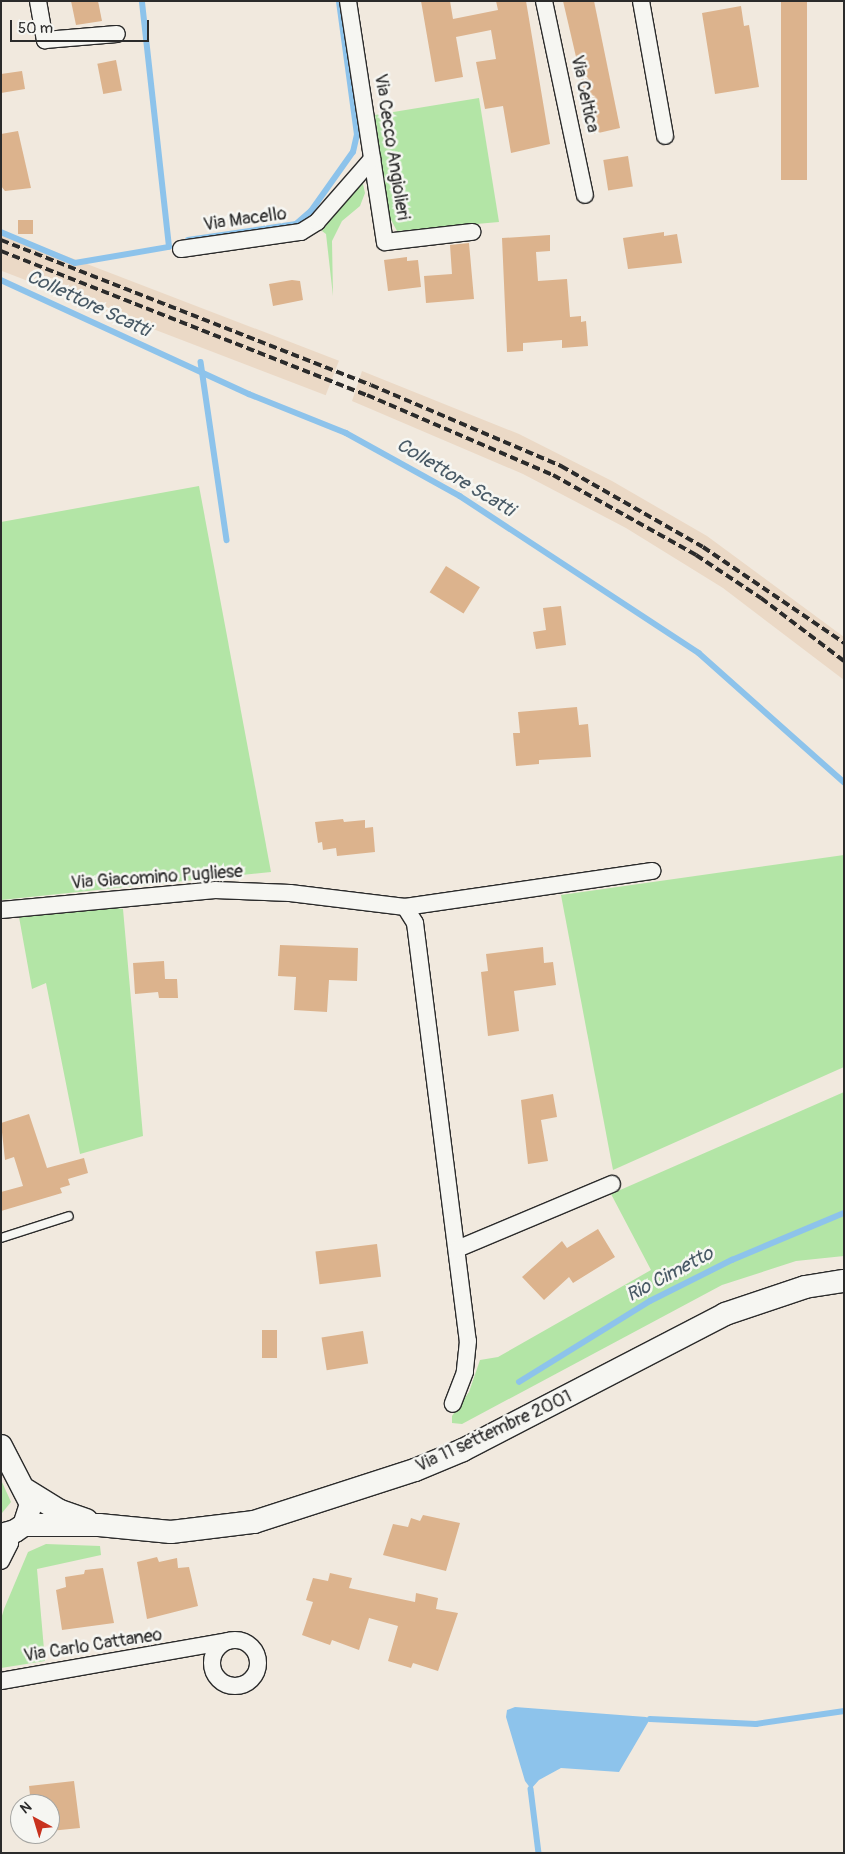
<!DOCTYPE html>
<html>
<head>
<meta charset="utf-8">
<style>
  body { margin:0 }
  #map { position:relative; width:845px; height:1854px; overflow:hidden; background:#f1e9de; font-family:Pangolin,sans-serif }
  div>[style] { position:absolute }
  .built>* { inset:0; background:#ebd9c6; transform-origin:0 0 }
  .green>* { inset:0; background:#b3e5a6 }
  .water>* { inset:0; background:#8dc3eb }
  .stream>* { height:5.5px; margin:-2.75px; padding:0 2.75px; transform-origin:2.75px; border-radius:2.75px; background:#8dc3eb }
  .building>* { inset:0; background:#dcb38d; transform-origin:0 0 }
  .roads { filter:drop-shadow(1px 0 #2b2b2b) drop-shadow(-1px 0 #2b2b2b) drop-shadow(0 1px #2b2b2b) drop-shadow(0 -1px #2b2b2b) }
  .lane>* { height:8px; margin:-4px; padding:0 4px; transform-origin:4px; border-radius:4px; background:#f6f6f2 }
  .street>* { height:16px; margin:-8px; padding:0 8px; transform-origin:8px; border-radius:8px; background:#f6f6f2 }
  .street>.ring { margin:-8px; padding:0; box-sizing:content-box; background:none; border:16px solid #f6f6f2; border-radius:50% }
  .secondary>* { height:22px; margin:-11px; padding:0 11px; transform-origin:11px; border-radius:11px; background:#f6f6f2 }
  .rail>* { height:4px; margin-top:-2px; transform-origin:0; background:repeating-linear-gradient(90deg,#2b2b2b 0 8px,transparent 0 12px) }
  span { translate:-50% -50%; white-space:nowrap; text-align:center; line-height:1.15; -webkit-text-stroke:5px #f6f6f2; paint-order:stroke }
  .street-label { font-size:18px; color:#2b2b2b }
  .water-label { font-size:19px; color:#485965; font-style:italic }
  .frame { position:absolute; inset:0; border:2px solid #2b2b2b; pointer-events:none }
  .north { position:absolute; left:10px; top:1794px; width:50px; height:50px; box-sizing:border-box; background:#f6f6f2; border:1px solid #a5a5a2; border-radius:50%; rotate:321deg; font-size:14px; font-weight:700; line-height:20px; text-align:center; color:#2b2b2b }
  .north::after { content:''; display:block; margin:auto; width:18px; height:22px; background:#c8321e; clip-path:polygon(50% 0,100% 100%,50% 72%,0 100%) }
  .scale { position:absolute; left:10px; top:20px; width:139px; height:22px; box-sizing:border-box; border:2px solid #2b2b2b; border-top:0; padding-left:6px; font-size:15px; line-height:18px; white-space:nowrap; color:#2b2b2b; -webkit-text-stroke:4px #f6f6f2; paint-order:stroke }
</style>
</head>
<body>
<div id="map">
  <div class="built">
    <i style="left:1px;top:231px;width:362px;height:37px;rotate:21deg"></i>
    <i style="clip-path:polygon(362px 371px,519px 434px,612px 481px,707px 536px,844px 637px,844px 680px,723px 588px,626px 528px,523px 474px,352px 401px)"></i>
  </div>
  <div class="green">
    <i style="clip-path:polygon(479px 98px,499px 222px,397px 231px,388px 214px,375px 115px)"></i>
    <i style="clip-path:polygon(363px 184px,365px 193px,360px 206px,342px 221px,332px 241px,333px 296px,326px 234px,322px 231px,356px 186px)"></i>
    <i style="clip-path:polygon(199px 486px,271px 872px,1px 900px,1px 522px)"></i>
    <i style="clip-path:polygon(844px 855px,844px 1067px,613px 1170px,561px 895px)"></i>
    <i style="clip-path:polygon(117px 908px,123px 909px,143px 1136px,80px 1154px,46px 983px,32px 989px,19px 917px)"></i>
    <i style="clip-path:polygon(844px 1092px,844px 1256px,796px 1261px,722px 1285px,462px 1424px,452px 1423px,452px 1416px,469px 1392px,480px 1360px,498px 1357px,651px 1270px,611px 1194px)"></i>
    <i style="clip-path:polygon(1px 1480px,11px 1502px,2px 1513px,1px 1513px)"></i>
    <i style="clip-path:polygon(46px 1544px,100px 1546px,101px 1555px,37px 1569px,45px 1661px,1px 1668px,1px 1619px,4px 1609px,28px 1552px)"></i>
  </div>
  <div class="water">
    <i style="clip-path:polygon(515px 1707px,646px 1717px,650px 1719px,619px 1772px,561px 1768px,539px 1780px,531px 1789px,525px 1781px,506px 1717px,507px 1710px)"></i>
  </div>
  <div class="stream">
    <i style="left:1px;top:232px;width:80px;rotate:22.7deg"></i>
    <i style="left:75px;top:263px;width:95px;rotate:-9.7deg"></i>
    <i style="left:169px;top:247px;width:247px;rotate:-96.3deg"></i>
    <i style="left:188px;top:240px;width:109px;rotate:-8.4deg"></i>
    <i style="left:296px;top:224px;width:20px;rotate:-41deg"></i>
    <i style="left:311px;top:211px;width:72px;rotate:-54.6deg"></i>
    <i style="left:353px;top:152px;width:17px;rotate:-77deg"></i>
    <i style="left:357px;top:135px;width:135px;rotate:-97.7deg"></i>
    <i style="left:1px;top:280px;width:273px;rotate:24.7deg"></i>
    <i style="left:249px;top:394px;width:105px;rotate:21.9deg"></i>
    <i style="left:346px;top:433px;width:130px;rotate:28.9deg"></i>
    <i style="left:460px;top:496px;width:286px;rotate:33.3deg"></i>
    <i style="left:699px;top:653px;width:194px;rotate:41.7deg"></i>
    <i style="left:201px;top:362px;width:180px;rotate:81.7deg"></i>
    <i style="left:519px;top:1382px;width:154px;rotate:-31.7deg"></i>
    <i style="left:650px;top:1301px;width:92px;rotate:-26.6deg"></i>
    <i style="left:732px;top:1260px;width:121px;rotate:-22.8deg"></i>
    <i style="left:650px;top:1719px;width:106px;rotate:2.7deg"></i>
    <i style="left:756px;top:1724px;width:89px;rotate:-8.4deg"></i>
    <i style="left:531px;top:1789px;width:64px;rotate:82.9deg"></i>
  </div>
  <div class="building">
    <i style="clip-path:polygon(71px 1px,98px 1px,102px 21px,76px 25px)"></i>
    <i style="clip-path:polygon(421px 1px,450px 1px,453px 19px,498px 10px,496px 1px,526px 1px,550px 144px,511px 153px,503px 106px,485px 109px,476px 62px,496px 59px,491px 30px,456px 37px,463px 77px,435px 82px)"></i>
    <i style="clip-path:polygon(563px 1px,594px 1px,620px 128px,594px 134px)"></i>
    <i style="left:781px;top:1px;width:26px;height:179px"></i>
    <i style="clip-path:polygon(741px 6px,744px 26px,749px 25px,759px 87px,715px 94px,702px 13px)"></i>
    <i style="left:116px;top:60px;width:31px;height:19px;rotate:79deg"></i>
    <i style="clip-path:polygon(22px 71px,25px 89px,1px 93px,1px 74px)"></i>
    <i style="clip-path:polygon(18px 131px,31px 188px,5px 191px,1px 186px,1px 134px)"></i>
    <i style="left:628px;top:156px;width:31px;height:25px;rotate:81deg"></i>
    <i style="left:18px;top:220px;width:15px;height:14px"></i>
    <i style="clip-path:polygon(664px 232px,664px 236px,677px 234px,682px 263px,628px 269px,623px 238px)"></i>
    <i style="clip-path:polygon(550px 235px,550px 251px,536px 252px,538px 281px,567px 279px,570px 317px,581px 316px,581px 322px,586px 321px,588px 346px,562px 348px,562px 340px,523px 343px,523px 351px,507px 352px,502px 238px)"></i>
    <i style="clip-path:polygon(469px 243px,474px 299px,426px 303px,424px 276px,452px 274px,450px 245px)"></i>
    <i style="clip-path:polygon(407px 257px,407px 261px,418px 260px,421px 287px,388px 291px,384px 260px)"></i>
    <i style="clip-path:polygon(292px 280px,300px 281px,303px 300px,273px 306px,269px 284px)"></i>
    <i style="left:446px;top:566px;width:40px;height:31px;rotate:32deg"></i>
    <i style="clip-path:polygon(561px 606px,566px 645px,536px 649px,533px 632px,546px 630px,543px 608px)"></i>
    <i style="clip-path:polygon(577px 707px,579px 725px,588px 724px,591px 757px,539px 760px,539px 764px,516px 766px,513px 733px,520px 733px,518px 712px)"></i>
    <i style="clip-path:polygon(343px 819px,344px 822px,365px 820px,365px 828px,373px 827px,375px 852px,337px 856px,336px 848px,323px 850px,322px 842px,318px 843px,315px 822px)"></i>
    <i style="clip-path:polygon(280px 945px,358px 948px,357px 981px,329px 980px,327px 1012px,294px 1010px,296px 977px,278px 976px)"></i>
    <i style="clip-path:polygon(543px 947px,544px 963px,553px 962px,556px 985px,514px 991px,519px 1031px,488px 1036px,481px 972px,488px 971px,486px 954px)"></i>
    <i style="clip-path:polygon(164px 961px,165px 979px,177px 979px,178px 998px,159px 998px,158px 992px,135px 994px,133px 963px)"></i>
    <i style="clip-path:polygon(553px 1094px,557px 1117px,541px 1120px,548px 1161px,528px 1164px,521px 1100px)"></i>
    <i style="clip-path:polygon(29px 1114px,47px 1168px,84px 1158px,88px 1173px,68px 1179px,70px 1185px,60px 1188px,62px 1193px,1px 1211px,1px 1192px,23px 1186px,14px 1157px,5px 1160px,1px 1123px)"></i>
    <i style="clip-path:polygon(598px 1229px,615px 1257px,573px 1283px,569px 1277px,544px 1300px,522px 1277px,562px 1241px,567px 1248px)"></i>
    <i style="left:377px;top:1244px;width:33px;height:62px;rotate:83deg"></i>
    <i style="left:262px;top:1330px;width:15px;height:28px"></i>
    <i style="left:363px;top:1331px;width:33px;height:42px;rotate:81deg"></i>
    <i style="clip-path:polygon(423px 1515px,460px 1523px,446px 1571px,383px 1555px,393px 1524px,408px 1527px,411px 1518px,420px 1521px)"></i>
    <i style="clip-path:polygon(157px 1557px,159px 1562px,177px 1558px,178px 1568px,189px 1567px,198px 1606px,147px 1619px,137px 1562px)"></i>
    <i style="clip-path:polygon(103px 1568px,114px 1623px,62px 1630px,56px 1590px,66px 1587px,65px 1577px,84px 1574px,85px 1570px)"></i>
    <i style="clip-path:polygon(330px 1573px,352px 1578px,349px 1588px,415px 1602px,416px 1593px,438px 1598px,436px 1609px,458px 1613px,438px 1671px,413px 1663px,411px 1668px,388px 1661px,398px 1626px,369px 1618px,359px 1650px,332px 1640px,330px 1645px,302px 1635px,313px 1602px,306px 1600px,313px 1578px,328px 1581px)"></i>
    <i style="clip-path:polygon(74px 1781px,80px 1828px,50px 1831px,50px 1804px,31px 1804px,29px 1786px)"></i>
  </div>
  <div class="roads">
    <div class="lane">
      <i style="left:1px;top:1238px;width:71px;rotate:-17.9deg"></i>
    </div>
    <div class="street">
      <i style="left:38px;top:1px;width:40px;rotate:80deg"></i>
      <i style="left:45px;top:40px;width:72px;rotate:-4.8deg"></i>
      <i style="left:348px;top:1px;width:244px;rotate:81.3deg"></i>
      <i style="left:385px;top:242px;width:88px;rotate:-6.6deg"></i>
      <i style="left:544px;top:1px;width:198px;rotate:78.1deg"></i>
      <i style="left:641px;top:1px;width:137px;rotate:79.9deg"></i>
      <i style="left:181px;top:249px;width:121px;rotate:-8.1deg"></i>
      <i style="left:301px;top:232px;width:19px;rotate:-32deg"></i>
      <i style="left:317px;top:222px;width:84px;rotate:-48.9deg"></i>
      <i style="left:405px;top:907px;width:19px;rotate:58deg"></i>
      <i style="left:415px;top:923px;width:421px;rotate:82.8deg"></i>
      <i style="left:468px;top:1341px;width:31px;rotate:96deg"></i>
      <i style="left:465px;top:1372px;width:34px;rotate:111deg"></i>
      <i style="left:1px;top:910px;width:215px;rotate:-5.3deg"></i>
      <i style="left:215px;top:890px;width:75px;rotate:2.3deg"></i>
      <i style="left:290px;top:893px;width:116px;rotate:6.9deg"></i>
      <i style="left:405px;top:907px;width:250px;rotate:-8.3deg"></i>
      <i style="left:457px;top:1249px;width:168px;rotate:-22.8deg"></i>
      <i style="left:1px;top:1561px;width:20px;rotate:-63deg"></i>
      <i style="left:10px;top:1543px;width:9px;rotate:-96deg"></i>
      <i class="ring" style="left:212px;top:1640px;width:30px;height:30px"></i>
      <i style="left:1px;top:1681px;width:230px;rotate:-10deg"></i>
    </div>
    <div class="secondary">
      <i style="left:1px;top:1446px;width:65px;rotate:62.7deg"></i>
      <i style="left:31px;top:1504px;width:22px;rotate:108deg"></i>
      <i style="left:24px;top:1525px;width:11px;rotate:146deg"></i>
      <i style="left:15px;top:1531px;width:15px;rotate:164deg"></i>
      <i style="left:26px;top:1490px;width:40px;rotate:32deg"></i>
      <i style="left:60px;top:1511px;width:28px;rotate:19deg"></i>
      <i style="left:24px;top:1525px;width:75px"></i>
      <i style="left:99px;top:1525px;width:72px;rotate:5.6deg"></i>
      <i style="left:171px;top:1532px;width:84px;rotate:-6.9deg"></i>
      <i style="left:254px;top:1522px;width:169px;rotate:-17.9deg"></i>
      <i style="left:415px;top:1470px;width:52px;rotate:-22.6deg"></i>
      <i style="left:463px;top:1450px;width:295px;rotate:-27.4deg"></i>
      <i style="left:725px;top:1314px;width:84px;rotate:-18.6deg"></i>
      <i style="left:805px;top:1287px;width:39px;rotate:-9deg"></i>
    </div>
  </div>
  <div class="rail">
    <i style="left:1px;top:240px;width:397px;rotate:21.4deg"></i>
    <i style="left:371px;top:385px;width:207px;rotate:23.1deg"></i>
    <i style="left:561px;top:466px;width:163px;rotate:29.7deg"></i>
    <i style="left:703px;top:547px;width:171px;rotate:34.2deg"></i>
    <i style="left:1px;top:251px;width:393px;rotate:21.5deg"></i>
    <i style="left:367px;top:395px;width:202px;rotate:23.3deg"></i>
    <i style="left:553px;top:475px;width:164px;rotate:29.2deg"></i>
    <i style="left:696px;top:555px;width:78px;rotate:33.5deg"></i>
    <i style="left:761px;top:598px;width:104px;rotate:37.2deg"></i>
  </div>
  <div class="street-label">
    <span style="left:584px;top:94px;rotate:78deg">Via Celtica</span>
    <span style="left:391px;top:147px;rotate:81deg">Via Cecco Angiolieri</span>
    <span style="left:245px;top:220px;rotate:-8deg">Via Macello</span>
    <span style="left:157px;top:878px;rotate:-4deg">Via Giacomino Pugliese</span>
    <span style="left:494px;top:1432px;rotate:-25deg">Via 11 settembre 2001</span>
    <span style="left:93px;top:1646px;rotate:-9deg">Via Carlo Cattaneo</span>
  </div>
  <div class="water-label">
    <span style="left:88px;top:304px;rotate:25deg">Collettore Scatti</span>
    <span style="left:455px;top:478px;rotate:31deg">Collettore Scatti</span>
    <span style="left:670px;top:1275px;rotate:-28deg">Rio Cimetto</span>
  </div>
  <div class="frame"></div>
  <div class="north">N</div>
  <div class="scale">50 m</div>
</div>
</body>
</html>
